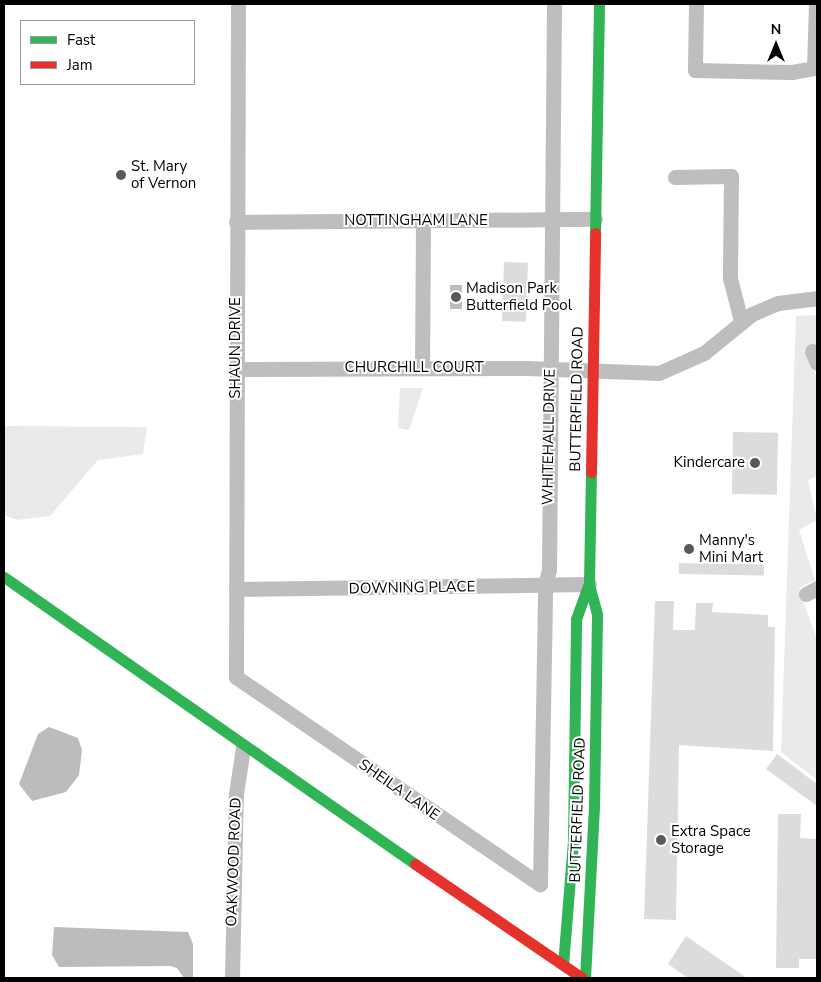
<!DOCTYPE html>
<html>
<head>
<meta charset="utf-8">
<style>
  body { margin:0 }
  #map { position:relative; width:821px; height:982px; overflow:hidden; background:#fff; font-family:"Nunito Sans",sans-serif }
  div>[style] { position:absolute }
  .green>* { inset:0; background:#eaeaea }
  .water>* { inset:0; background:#bcbcbc; transform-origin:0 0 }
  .building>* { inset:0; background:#dcdcdc; transform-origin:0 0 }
  .street>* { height:15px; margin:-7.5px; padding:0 7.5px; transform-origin:7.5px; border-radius:7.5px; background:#bebebe }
  .fast>* { height:11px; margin:-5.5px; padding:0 5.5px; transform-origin:5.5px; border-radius:5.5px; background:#30b455 }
  .jam>* { height:11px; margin:-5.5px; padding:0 5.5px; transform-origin:5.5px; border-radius:5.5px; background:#e5322d }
  .dots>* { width:14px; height:14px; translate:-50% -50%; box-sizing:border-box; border:2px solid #fff; border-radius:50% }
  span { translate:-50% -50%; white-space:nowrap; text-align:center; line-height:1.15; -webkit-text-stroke:4px #fff; paint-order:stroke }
  .poi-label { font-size:15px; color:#000 }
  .left { translate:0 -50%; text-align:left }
  .right { translate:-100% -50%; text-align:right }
  .street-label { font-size:15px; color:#000 }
  .frame { position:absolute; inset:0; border:5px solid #000; pointer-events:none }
  .legend { position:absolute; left:20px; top:20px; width:175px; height:65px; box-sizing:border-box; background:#fff; border:1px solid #999; margin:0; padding:6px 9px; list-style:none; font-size:15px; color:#000 }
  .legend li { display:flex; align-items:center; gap:10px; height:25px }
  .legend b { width:25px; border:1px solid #999 }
  .north { position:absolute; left:751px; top:20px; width:50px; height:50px; -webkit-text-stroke:4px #fff; paint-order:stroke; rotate:0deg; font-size:14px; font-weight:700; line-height:20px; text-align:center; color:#000 }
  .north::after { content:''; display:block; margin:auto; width:18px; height:22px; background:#000; clip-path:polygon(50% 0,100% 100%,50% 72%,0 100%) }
</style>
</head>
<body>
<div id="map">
  <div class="green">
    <i style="clip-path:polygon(817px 315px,817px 348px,815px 345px,804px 350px,817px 377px,817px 476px,808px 480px,817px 520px,799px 530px,815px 580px,799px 588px,817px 640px,817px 780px,781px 752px,796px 316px)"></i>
    <i style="clip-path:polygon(400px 388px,423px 388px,409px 430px,398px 428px)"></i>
    <i style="clip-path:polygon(4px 426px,147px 427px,143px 454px,98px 460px,50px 516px,17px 520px,4px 515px)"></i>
  </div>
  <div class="water">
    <i style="left:450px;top:285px;width:12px;height:24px"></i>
    <i style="clip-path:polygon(49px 727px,78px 738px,82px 750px,79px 775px,66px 792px,32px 801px,19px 784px,38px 734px)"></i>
    <i style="clip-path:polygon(54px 927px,188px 932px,193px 944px,193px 978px,184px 978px,177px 968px,170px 966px,59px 967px,52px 955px)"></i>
  </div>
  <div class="building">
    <i style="left:504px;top:262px;width:24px;height:59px;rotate:2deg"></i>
    <i style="left:733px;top:432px;width:45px;height:62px;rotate:1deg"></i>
    <i style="left:679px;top:563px;width:85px;height:11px;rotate:1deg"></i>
    <i style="clip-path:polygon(655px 601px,674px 601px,673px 630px,695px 630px,696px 603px,713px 603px,712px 612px,768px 615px,768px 627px,775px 627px,773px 751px,679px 745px,676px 920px,644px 919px)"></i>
    <i style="clip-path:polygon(777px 754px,817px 784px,817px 806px,766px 769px)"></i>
    <i style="clip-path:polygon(778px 814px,801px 814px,800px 838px,817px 839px,817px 959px,799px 959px,799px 968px,776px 968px)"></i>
    <i style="clip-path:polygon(686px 936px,747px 978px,688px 978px,668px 964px)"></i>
  </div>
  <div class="street">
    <i style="left:238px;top:4px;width:673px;rotate:90.17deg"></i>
    <i style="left:236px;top:677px;width:368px;rotate:34.3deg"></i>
    <i style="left:540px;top:884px;width:299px;rotate:-89deg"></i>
    <i style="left:545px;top:585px;width:16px;rotate:-75deg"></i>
    <i style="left:549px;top:570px;width:566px;rotate:-89.49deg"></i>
    <i style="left:696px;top:4px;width:66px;rotate:90.9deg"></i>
    <i style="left:695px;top:70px;width:97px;rotate:1.2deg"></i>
    <i style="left:792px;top:72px;width:22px;rotate:-10deg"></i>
    <i style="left:814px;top:68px;width:64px;rotate:-88.2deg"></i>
    <i style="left:675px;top:177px;width:56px;rotate:-1deg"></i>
    <i style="left:731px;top:176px;width:102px;rotate:90.6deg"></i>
    <i style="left:730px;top:278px;width:44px;rotate:75.7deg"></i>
    <i style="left:236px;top:222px;width:359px;rotate:-0.5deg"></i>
    <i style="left:812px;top:351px;width:13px;rotate:67deg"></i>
    <i style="left:422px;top:368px;width:147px;rotate:-89.6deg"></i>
    <i style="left:236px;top:369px;width:291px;rotate:-0.2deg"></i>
    <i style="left:527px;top:368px;width:132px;rotate:2.2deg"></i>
    <i style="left:659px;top:373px;width:49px;rotate:-24deg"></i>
    <i style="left:704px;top:353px;width:62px;rotate:-39.1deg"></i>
    <i style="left:752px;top:314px;width:28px;rotate:-23deg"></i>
    <i style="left:778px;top:303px;width:39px;rotate:-7deg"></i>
    <i style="left:236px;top:589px;width:353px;rotate:-0.8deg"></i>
    <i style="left:806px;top:594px;width:13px;rotate:-29deg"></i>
    <i style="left:232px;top:978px;width:184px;rotate:-88.8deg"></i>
    <i style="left:236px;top:794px;width:48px;rotate:-81.5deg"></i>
  </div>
  <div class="fast">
    <i style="left:595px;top:233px;width:229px;rotate:-89deg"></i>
    <i style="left:4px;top:577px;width:501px;rotate:34.93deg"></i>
    <i style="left:563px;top:965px;width:125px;rotate:-85.4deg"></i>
    <i style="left:573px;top:840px;width:221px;rotate:-89.2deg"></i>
    <i style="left:576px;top:619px;width:37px;rotate:-70deg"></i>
    <i style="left:585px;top:978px;width:171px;rotate:-87deg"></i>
    <i style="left:594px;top:807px;width:193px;rotate:-89.1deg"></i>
    <i style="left:597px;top:614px;width:31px;rotate:-105deg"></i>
    <i style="left:589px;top:584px;width:112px;rotate:-89deg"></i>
  </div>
  <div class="jam">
    <i style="left:591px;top:472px;width:239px;rotate:-89deg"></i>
    <i style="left:415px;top:864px;width:202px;rotate:34.3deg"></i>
  </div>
  <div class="dots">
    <i style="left:121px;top:175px;background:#595959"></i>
    <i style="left:456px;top:297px;background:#595959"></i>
    <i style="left:755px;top:463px;background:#595959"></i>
    <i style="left:689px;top:549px;background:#595959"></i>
    <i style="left:661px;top:840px;background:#595959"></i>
  </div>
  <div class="poi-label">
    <span class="left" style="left:131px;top:175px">St. Mary<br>of Vernon</span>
    <span class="left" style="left:466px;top:297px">Madison Park<br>Butterfield Pool</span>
    <span class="right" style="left:745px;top:463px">Kindercare</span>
    <span class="left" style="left:699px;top:549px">Manny's<br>Mini Mart</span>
    <span class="left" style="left:671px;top:840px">Extra Space<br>Storage</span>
  </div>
  <div class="street-label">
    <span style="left:416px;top:221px">NOTTINGHAM LANE</span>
    <span style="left:236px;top:348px;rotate:-90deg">SHAUN DRIVE</span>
    <span style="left:414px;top:368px">CHURCHILL COURT</span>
    <span style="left:577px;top:399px;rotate:-89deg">BUTTERFIELD ROAD</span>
    <span style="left:549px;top:437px;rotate:-89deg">WHITEHALL DRIVE</span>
    <span style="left:412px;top:588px;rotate:-1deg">DOWNING PLACE</span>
    <span style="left:399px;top:790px;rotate:35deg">SHEILA LANE</span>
    <span style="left:578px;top:810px;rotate:-88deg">BUTTERFIELD ROAD</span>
    <span style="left:234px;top:862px;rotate:-88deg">OAKWOOD ROAD</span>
  </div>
  <div class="frame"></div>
  <ul class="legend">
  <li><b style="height:6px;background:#30b455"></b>Fast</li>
  <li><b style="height:6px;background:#e5322d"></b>Jam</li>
  </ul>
  <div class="north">N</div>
</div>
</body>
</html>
